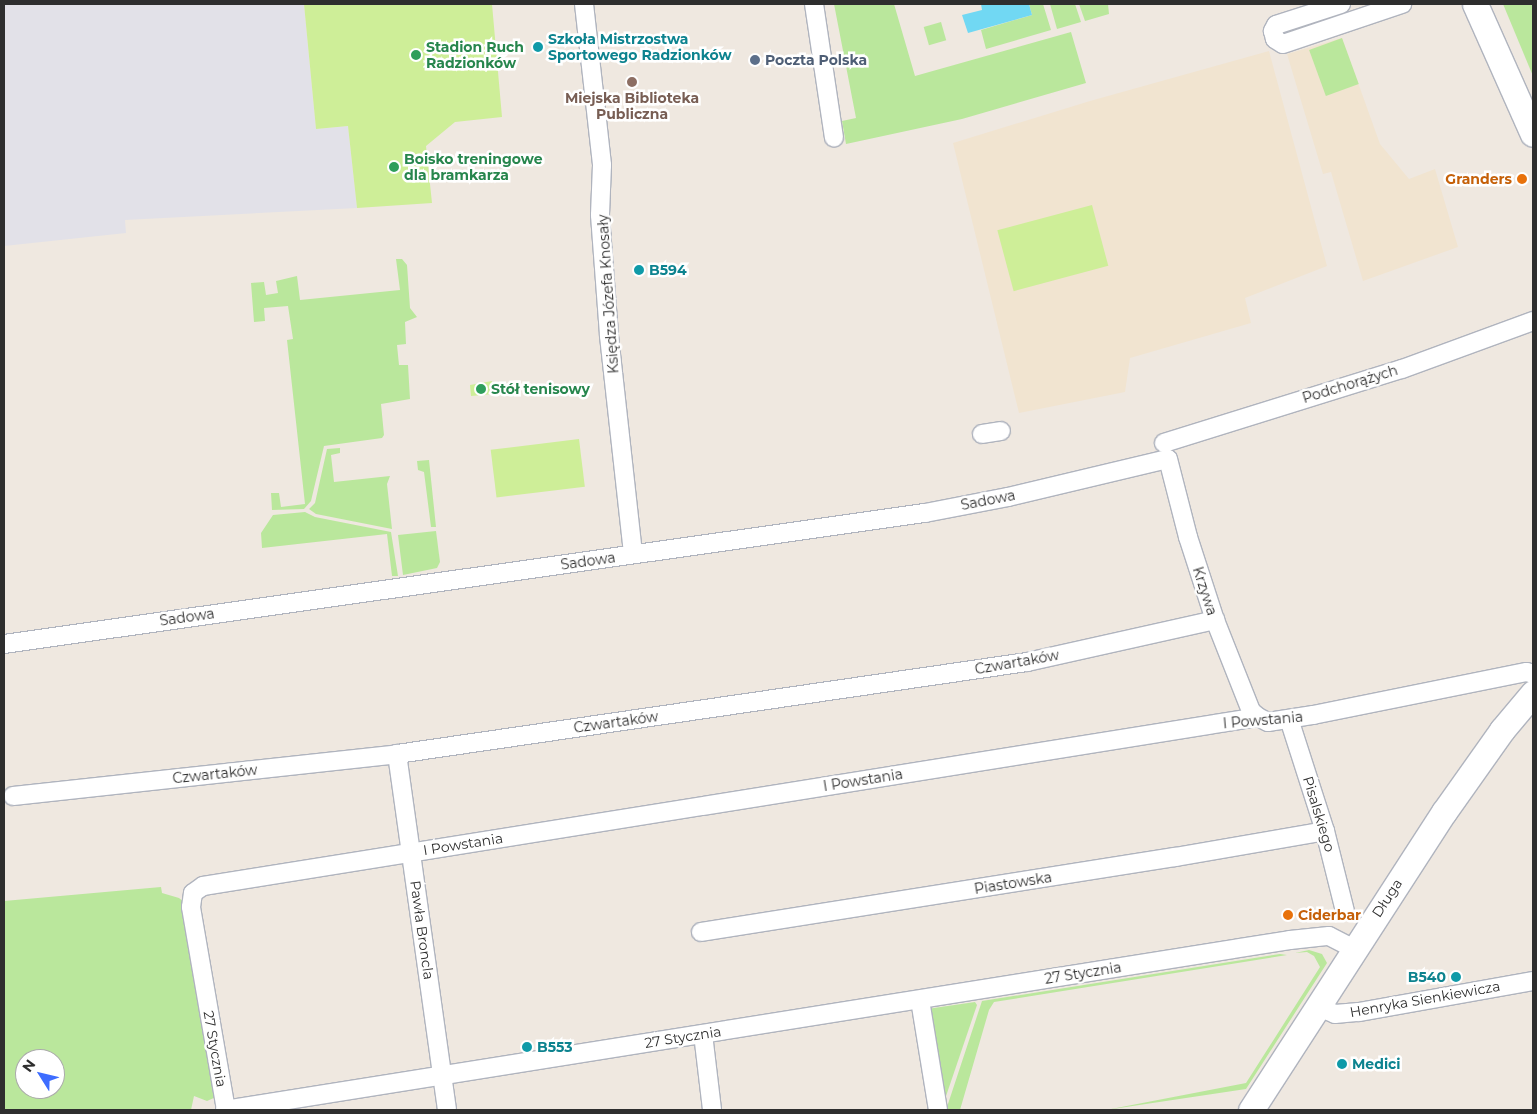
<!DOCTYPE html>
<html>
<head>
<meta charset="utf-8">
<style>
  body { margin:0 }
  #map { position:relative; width:1537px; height:1114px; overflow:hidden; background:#efe8e0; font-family:Montserrat,sans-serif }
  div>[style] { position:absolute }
  .industrial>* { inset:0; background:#e2e1e8 }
  .education>* { inset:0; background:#f1e4d0 }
  .green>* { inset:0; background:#bae79c; transform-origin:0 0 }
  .pitch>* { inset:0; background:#ceee98; transform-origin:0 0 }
  .water>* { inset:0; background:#71d8f3 }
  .roads { filter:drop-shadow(1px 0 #b0b4be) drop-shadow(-1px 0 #b0b4be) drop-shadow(0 1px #b0b4be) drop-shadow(0 -1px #b0b4be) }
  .street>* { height:18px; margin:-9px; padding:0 9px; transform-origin:9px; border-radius:9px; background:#fff }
  .secondary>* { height:25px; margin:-12.5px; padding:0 12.5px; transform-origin:12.5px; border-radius:12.5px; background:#fff }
  .dots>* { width:14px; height:14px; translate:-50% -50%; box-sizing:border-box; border:2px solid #fff; border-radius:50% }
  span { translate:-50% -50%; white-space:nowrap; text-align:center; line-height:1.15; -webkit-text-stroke:5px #fff; paint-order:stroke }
  .culture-label { font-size:14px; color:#0d838f; font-weight:700 }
  .left { translate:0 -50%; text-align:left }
  .right { translate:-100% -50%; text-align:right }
  .leisure-label { font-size:14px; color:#27864d; font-weight:700 }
  .service-label { font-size:14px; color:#4e5e75; font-weight:700 }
  .education-label { font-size:14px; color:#785e54; font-weight:700 }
  .food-label { font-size:14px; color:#c56008; font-weight:700 }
  .street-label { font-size:14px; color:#2e2e2e }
  .frame { position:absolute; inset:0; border:5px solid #2e2e2e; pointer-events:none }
  .north { position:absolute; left:15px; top:1049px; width:50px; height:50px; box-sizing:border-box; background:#fff; border:1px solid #ababab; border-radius:50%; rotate:306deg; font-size:14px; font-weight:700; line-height:20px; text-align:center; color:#2e2e2e }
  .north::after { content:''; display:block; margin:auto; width:18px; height:22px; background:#3e6dff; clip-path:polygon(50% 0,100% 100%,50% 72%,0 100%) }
</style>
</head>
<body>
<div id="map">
  <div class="industrial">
    <i style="clip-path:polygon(4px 4px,304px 4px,316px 129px,348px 126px,357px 208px,125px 220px,126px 233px,4px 246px)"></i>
  </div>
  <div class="education">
    <i style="clip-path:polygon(1342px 38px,1380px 144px,1409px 179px,1435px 169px,1458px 247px,1363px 281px,1331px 172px,1323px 174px,1287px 54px)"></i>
    <i style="clip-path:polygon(1269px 51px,1327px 266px,1245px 298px,1251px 323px,1130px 358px,1125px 392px,1019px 413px,953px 143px,1090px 101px)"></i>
  </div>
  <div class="green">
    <i style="clip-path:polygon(834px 4px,894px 4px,915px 76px,1071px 32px,1086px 83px,962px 119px,846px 144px,842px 121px,856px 118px)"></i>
    <i style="clip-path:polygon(1029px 4px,1043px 4px,1051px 30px,986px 49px,981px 30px,1032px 15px)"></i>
    <i style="clip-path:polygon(1050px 4px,1075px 4px,1081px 22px,1057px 29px)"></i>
    <i style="clip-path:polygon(1079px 4px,1108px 4px,1109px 14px,1085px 21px)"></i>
    <i style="clip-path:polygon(1503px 4px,1533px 4px,1533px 76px)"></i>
    <i style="left:941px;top:22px;width:19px;height:18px;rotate:74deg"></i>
    <i style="left:1342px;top:38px;width:49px;height:35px;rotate:70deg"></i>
    <i style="clip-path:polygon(396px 259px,402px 259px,407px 265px,410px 308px,417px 317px,405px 322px,406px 344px,397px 345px,399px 365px,408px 365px,410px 399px,381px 404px,384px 435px,382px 438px,324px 446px,311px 501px,304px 509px,272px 510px,271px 493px,279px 493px,281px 507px,305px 504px,287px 340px,293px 339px,288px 306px,264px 308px,265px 321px,254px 322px,251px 283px,264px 282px,266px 295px,278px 293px,276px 281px,297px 276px,300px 300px,400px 290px)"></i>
    <i style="clip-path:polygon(340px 448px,340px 453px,331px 455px,334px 482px,390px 476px,387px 484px,392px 529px,316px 514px,309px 509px,315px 503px,327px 449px)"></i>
    <i style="clip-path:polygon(429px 460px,436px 527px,431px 527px,424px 472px,418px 470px,417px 461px)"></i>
    <i style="clip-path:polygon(305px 512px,315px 517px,391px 532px,398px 576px,392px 576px,387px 534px,262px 548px,261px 533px,273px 515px)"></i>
    <i style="clip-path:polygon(436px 531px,440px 562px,437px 568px,403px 575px,398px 535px)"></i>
    <i style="clip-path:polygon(evenodd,161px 887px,162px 893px,179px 898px,185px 903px,216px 1097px,207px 1101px,194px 1096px,191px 1110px,4px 1110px,4px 901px,161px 887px,25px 1059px,55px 1059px,55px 1089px,25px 1089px,25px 1059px)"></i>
    <i style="clip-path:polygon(1309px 950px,1322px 954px,1327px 963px,1246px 1089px,1106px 1110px,1246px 1083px,1320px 967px,1314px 956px,1307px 952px,1295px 953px)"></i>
    <i style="clip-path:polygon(1280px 954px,1287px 955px,994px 1002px,989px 1010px,960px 1110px,946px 1110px,982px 1001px)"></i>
    <i style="clip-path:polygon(975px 1002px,977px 1005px,943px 1105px,927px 1009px)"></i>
  </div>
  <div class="pitch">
    <i style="clip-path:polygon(304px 4px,492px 4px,502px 117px,455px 122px,426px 146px,432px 203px,357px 208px,348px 126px,316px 129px)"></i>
    <i style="left:1092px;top:205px;width:63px;height:98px;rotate:75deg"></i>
    <i style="clip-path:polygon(492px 381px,493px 394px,471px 396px,470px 385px)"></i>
    <i style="left:579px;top:439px;width:48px;height:89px;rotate:83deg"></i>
  </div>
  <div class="water">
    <i style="clip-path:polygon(981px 4px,1029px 4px,1032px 15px,968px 33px,962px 15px,982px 10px)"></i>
  </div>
  <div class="roads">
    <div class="street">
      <i style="left:584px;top:4px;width:162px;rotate:83.6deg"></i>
      <i style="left:602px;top:165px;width:50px;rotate:92.3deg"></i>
      <i style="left:600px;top:215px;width:121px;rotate:85.7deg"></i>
      <i style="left:609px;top:336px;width:219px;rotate:83.7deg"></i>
      <i style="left:814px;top:4px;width:135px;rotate:81.5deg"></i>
      <i style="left:1341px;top:4px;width:68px;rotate:162.1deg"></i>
      <i style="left:1276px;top:25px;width:7px;rotate:117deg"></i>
      <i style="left:1273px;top:31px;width:8px;rotate:76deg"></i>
      <i style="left:1275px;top:39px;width:9px;rotate:32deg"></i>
      <i style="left:1283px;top:44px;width:126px;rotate:-18.6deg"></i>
      <i style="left:982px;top:434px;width:19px;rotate:-9deg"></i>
      <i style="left:1164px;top:443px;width:249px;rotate:-17.3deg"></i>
      <i style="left:1402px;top:369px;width:140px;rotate:-20.1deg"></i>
      <i style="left:4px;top:644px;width:930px;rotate:-8.1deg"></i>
      <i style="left:925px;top:513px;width:85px;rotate:-10.9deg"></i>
      <i style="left:1008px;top:497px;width:164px;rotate:-13.4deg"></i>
      <i style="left:1168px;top:459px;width:81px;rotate:75.6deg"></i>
      <i style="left:1188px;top:537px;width:87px;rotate:72deg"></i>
      <i style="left:1215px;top:620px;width:98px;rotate:68.4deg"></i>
      <i style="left:1251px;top:711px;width:9px;rotate:41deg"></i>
      <i style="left:1289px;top:719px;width:118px;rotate:72.2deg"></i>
      <i style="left:1325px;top:831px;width:82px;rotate:76deg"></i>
      <i style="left:397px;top:754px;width:359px;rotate:82deg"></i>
      <i style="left:13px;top:796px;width:386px;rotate:-6.2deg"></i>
      <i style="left:397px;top:754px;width:637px;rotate:-8.31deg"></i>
      <i style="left:1027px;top:662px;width:193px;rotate:-12.6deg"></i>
      <i style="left:701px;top:932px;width:480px;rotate:-9deg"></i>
      <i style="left:1175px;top:857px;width:152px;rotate:-9.8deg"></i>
      <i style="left:920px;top:1000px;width:111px;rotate:80.7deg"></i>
      <i style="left:1318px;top:1007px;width:18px;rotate:22deg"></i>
      <i style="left:1335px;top:1014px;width:24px;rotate:-5deg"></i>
      <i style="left:1359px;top:1012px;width:177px;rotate:-10.1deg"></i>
      <i style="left:703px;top:1034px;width:77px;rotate:83.2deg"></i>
      <i style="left:225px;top:1110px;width:1078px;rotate:-9.07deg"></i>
      <i style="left:1290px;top:940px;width:39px;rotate:-6deg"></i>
      <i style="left:1329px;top:936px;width:29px;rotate:27deg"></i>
      <i style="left:226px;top:1110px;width:206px;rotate:-99.8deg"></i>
      <i style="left:191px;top:907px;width:14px;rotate:-82deg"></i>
      <i style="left:193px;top:893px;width:12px;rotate:-35deg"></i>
      <i style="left:203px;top:886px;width:1068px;rotate:-9.1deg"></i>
      <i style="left:1258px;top:717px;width:11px;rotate:27deg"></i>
      <i style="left:1268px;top:722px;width:46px;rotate:-8.8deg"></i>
      <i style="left:1313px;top:715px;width:218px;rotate:-11.4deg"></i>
      <i style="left:1527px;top:672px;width:6px;rotate:18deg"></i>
    </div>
    <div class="secondary">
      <i style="left:1475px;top:4px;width:142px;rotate:66deg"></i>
      <i style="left:1251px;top:1110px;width:355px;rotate:-57.1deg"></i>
      <i style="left:1444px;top:812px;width:100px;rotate:-54.7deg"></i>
      <i style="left:1502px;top:730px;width:48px;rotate:-50deg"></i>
    </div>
  </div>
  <div class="dots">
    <i style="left:538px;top:47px;background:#0f9aa8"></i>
    <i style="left:416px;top:55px;background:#2e9e5b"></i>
    <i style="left:755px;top:60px;background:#5c6f8a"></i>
    <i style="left:632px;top:82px;background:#8d6e63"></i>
    <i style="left:394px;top:167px;background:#2e9e5b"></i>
    <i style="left:1522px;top:179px;background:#e8710a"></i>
    <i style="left:639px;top:270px;background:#0f9aa8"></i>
    <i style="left:481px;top:389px;background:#2e9e5b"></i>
    <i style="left:1288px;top:915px;background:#e8710a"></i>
    <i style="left:1456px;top:977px;background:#0f9aa8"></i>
    <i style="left:527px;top:1047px;background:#0f9aa8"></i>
    <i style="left:1342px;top:1064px;background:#0f9aa8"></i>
  </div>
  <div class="culture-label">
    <span class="left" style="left:548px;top:47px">Szkoła Mistrzostwa<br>Sportowego Radzionków</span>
    <span class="left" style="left:649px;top:270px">B594</span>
    <span class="right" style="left:1446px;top:977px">B540</span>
    <span class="left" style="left:537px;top:1047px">B553</span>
    <span class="left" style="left:1352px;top:1064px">Medici</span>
  </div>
  <div class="leisure-label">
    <span class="left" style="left:426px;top:55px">Stadion Ruch<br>Radzionków</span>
    <span class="left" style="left:404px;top:167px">Boisko treningowe<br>dla bramkarza</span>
    <span class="left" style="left:491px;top:389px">Stół tenisowy</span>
  </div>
  <div class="service-label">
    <span class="left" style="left:765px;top:60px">Poczta Polska</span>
  </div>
  <div class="education-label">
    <span style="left:632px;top:106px">Miejska Biblioteka<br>Publiczna</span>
  </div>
  <div class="food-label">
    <span class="right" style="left:1512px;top:179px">Granders</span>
    <span class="left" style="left:1298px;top:915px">Ciderbar</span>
  </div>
  <div class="street-label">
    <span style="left:608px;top:294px;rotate:-94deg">Księdza Józefa Knosały</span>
    <span style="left:1350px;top:384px;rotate:-17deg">Podchorążych</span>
    <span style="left:988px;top:500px;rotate:-11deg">Sadowa</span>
    <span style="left:588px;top:561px;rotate:-8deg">Sadowa</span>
    <span style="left:1205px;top:591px;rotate:72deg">Krzywa</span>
    <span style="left:187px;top:617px;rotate:-8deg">Sadowa</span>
    <span style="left:1017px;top:662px;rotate:-10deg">Czwartaków</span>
    <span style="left:1263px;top:720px;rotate:-5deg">I Powstania</span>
    <span style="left:616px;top:722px;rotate:-8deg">Czwartaków</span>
    <span style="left:215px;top:774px;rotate:-6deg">Czwartaków</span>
    <span style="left:863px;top:780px;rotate:-9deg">I Powstania</span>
    <span style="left:1319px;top:814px;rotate:73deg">Pisalskiego</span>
    <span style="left:463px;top:844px;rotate:-9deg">I Powstania</span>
    <span style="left:1013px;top:883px;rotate:-9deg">Piastowska</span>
    <span style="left:1387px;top:898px;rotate:-57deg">Długa</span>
    <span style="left:422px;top:930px;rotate:82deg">Pawła Broncla</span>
    <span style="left:1083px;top:973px;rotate:-9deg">27 Stycznia</span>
    <span style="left:1425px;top:999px;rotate:-10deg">Henryka Sienkiewicza</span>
    <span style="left:683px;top:1037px;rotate:-9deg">27 Stycznia</span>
    <span style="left:215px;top:1049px;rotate:80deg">27 Stycznia</span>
  </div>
  <div class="frame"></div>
  <div class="north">N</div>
</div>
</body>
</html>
